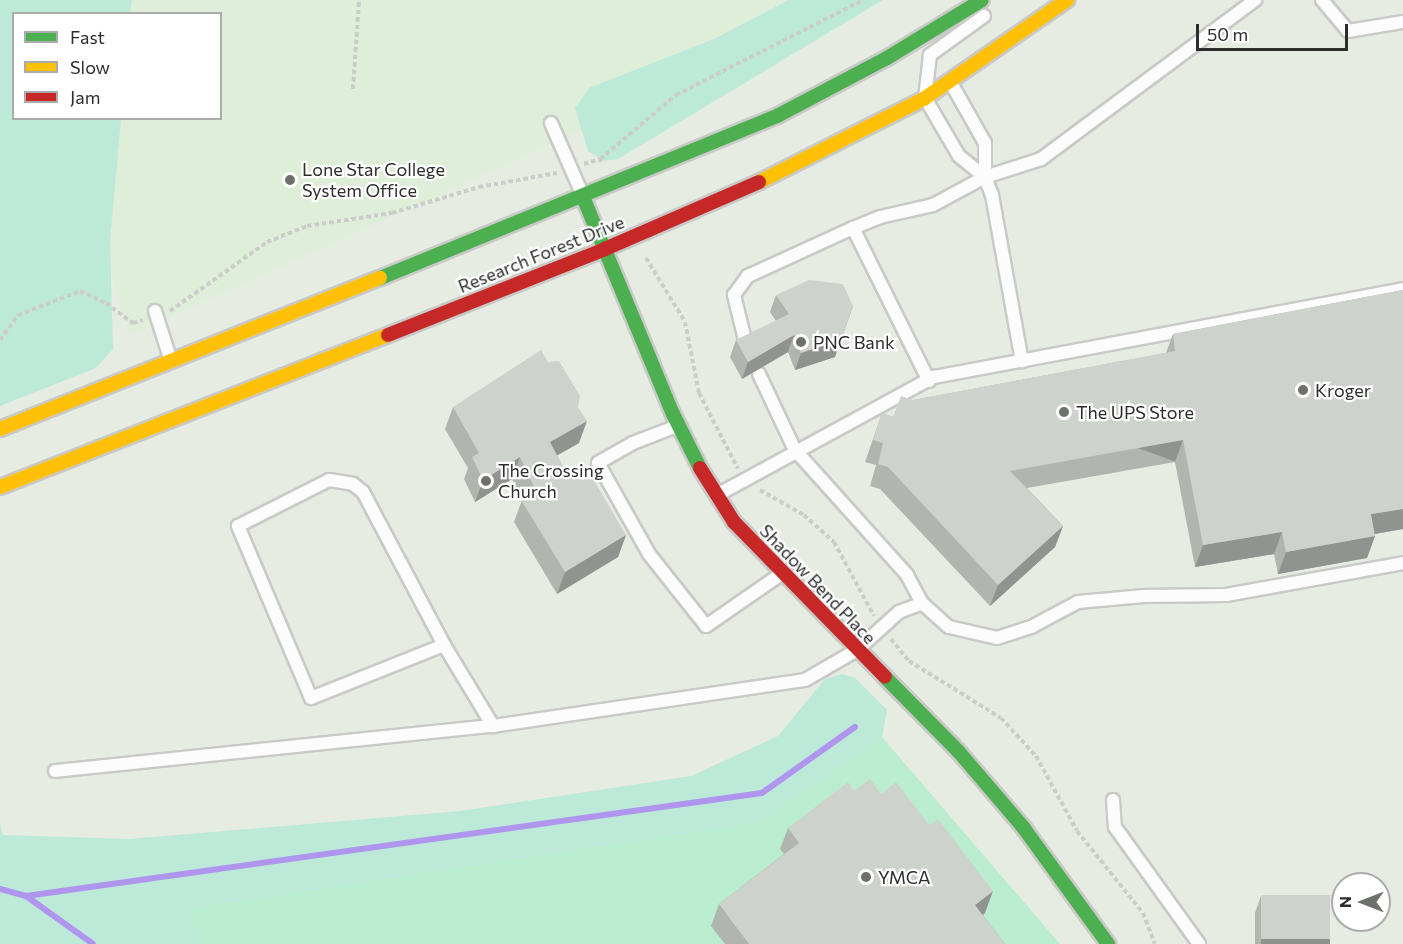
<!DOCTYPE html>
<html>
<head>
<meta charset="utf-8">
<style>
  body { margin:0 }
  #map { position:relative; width:1403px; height:944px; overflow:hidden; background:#e6ece2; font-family:Commissioner,sans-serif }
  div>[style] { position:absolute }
  .education>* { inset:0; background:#deeed8 }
  .green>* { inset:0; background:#bde9d8 }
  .pitch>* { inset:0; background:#baedcf }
  .stream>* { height:6px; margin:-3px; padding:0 3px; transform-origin:3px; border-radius:3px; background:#af95ee }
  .path>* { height:4px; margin-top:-2px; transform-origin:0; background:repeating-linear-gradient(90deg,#cccdcb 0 4.5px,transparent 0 7.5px) }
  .roads { filter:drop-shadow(2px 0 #c9c9c7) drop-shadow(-2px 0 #c9c9c7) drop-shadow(0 2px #c9c9c7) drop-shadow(0 -2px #c9c9c7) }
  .lane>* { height:12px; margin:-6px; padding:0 6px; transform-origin:6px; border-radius:6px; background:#fbfcfb }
  .fast>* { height:14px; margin:-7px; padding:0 7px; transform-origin:7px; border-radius:7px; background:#4caf50 }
  .slow>* { height:14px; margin:-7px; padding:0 7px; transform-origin:7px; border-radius:7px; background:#ffc107 }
  .jam>* { height:14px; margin:-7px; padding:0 7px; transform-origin:7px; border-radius:7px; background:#c62828 }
  .wall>* { inset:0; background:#b1b5af }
  .shaded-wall>* { inset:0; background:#90938f; transform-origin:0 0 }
  .building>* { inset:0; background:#ced2cc; transform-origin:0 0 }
  .dots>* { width:16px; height:16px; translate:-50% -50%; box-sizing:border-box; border:3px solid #fff; border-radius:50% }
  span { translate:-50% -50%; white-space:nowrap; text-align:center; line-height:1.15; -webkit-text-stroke:4.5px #fff; paint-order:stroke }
  .poi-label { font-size:18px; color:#2d2d2d }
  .left { translate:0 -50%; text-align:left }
  .street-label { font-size:18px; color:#2d2d2d }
  .legend { position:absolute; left:12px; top:12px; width:210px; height:108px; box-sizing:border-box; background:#fff; border:2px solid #ababab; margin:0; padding:8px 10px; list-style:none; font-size:18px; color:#2d2d2d }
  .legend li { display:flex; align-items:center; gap:12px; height:30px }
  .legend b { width:30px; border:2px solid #ababab }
  .north { position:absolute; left:1331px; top:872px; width:60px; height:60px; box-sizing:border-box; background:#fff; border:2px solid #ababab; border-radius:50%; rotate:270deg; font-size:16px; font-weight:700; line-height:24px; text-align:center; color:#2d2d2d }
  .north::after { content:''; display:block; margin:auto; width:21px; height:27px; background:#6e706c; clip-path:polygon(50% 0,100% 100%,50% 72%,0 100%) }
  .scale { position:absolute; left:1196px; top:24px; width:152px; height:27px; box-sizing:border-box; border:3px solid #2d2d2d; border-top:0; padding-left:8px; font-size:18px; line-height:21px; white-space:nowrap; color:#2d2d2d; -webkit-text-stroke:4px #fff; paint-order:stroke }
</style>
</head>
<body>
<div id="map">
  <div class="education">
    <i style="clip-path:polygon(126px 0,844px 0,670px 90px,129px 336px,103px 242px,115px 119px,220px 118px,220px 14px,125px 13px)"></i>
  </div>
  <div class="green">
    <i style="clip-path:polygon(0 0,132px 0,130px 13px,14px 14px,14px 118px,121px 119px,110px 241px,113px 349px,96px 368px,0 406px)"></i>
    <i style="clip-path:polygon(789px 0,883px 0,618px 159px,604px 161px,588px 151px,575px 108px,589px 88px,714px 39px)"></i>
    <i style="clip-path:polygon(843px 674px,855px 678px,887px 710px,882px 737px,760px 823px,419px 944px,0 944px,0 824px,3px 835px,129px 839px,460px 811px,691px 776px,778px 736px,825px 679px)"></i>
  </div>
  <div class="pitch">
    <i style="clip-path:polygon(882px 737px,1060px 944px,203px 944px,188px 909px,760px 822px)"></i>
  </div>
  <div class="stream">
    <i style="left:0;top:889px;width:27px;rotate:15deg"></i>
    <i style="left:26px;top:896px;width:82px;rotate:35.6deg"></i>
    <i style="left:26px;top:896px;width:743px;rotate:-7.97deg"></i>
    <i style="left:762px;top:793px;width:114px;rotate:-35.4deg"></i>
  </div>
  <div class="path">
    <i style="left:353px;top:89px;width:89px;rotate:-86.1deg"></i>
    <i style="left:600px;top:159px;width:99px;rotate:-40.1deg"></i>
    <i style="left:676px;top:95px;width:210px;rotate:-26.9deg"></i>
    <i style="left:584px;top:164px;width:17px;rotate:-17deg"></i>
    <i style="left:600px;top:159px;width:3px;rotate:72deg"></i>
    <i style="left:646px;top:258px;width:75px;rotate:58.6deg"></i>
    <i style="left:685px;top:322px;width:72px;rotate:78.8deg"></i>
    <i style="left:699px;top:393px;width:85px;rotate:62.8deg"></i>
    <i style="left:170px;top:311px;width:119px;rotate:-35.4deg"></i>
    <i style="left:267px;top:242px;width:43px;rotate:-21.8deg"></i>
    <i style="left:307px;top:226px;width:86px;rotate:-8.7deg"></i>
    <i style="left:392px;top:213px;width:91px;rotate:-16.6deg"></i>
    <i style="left:479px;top:187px;width:79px;rotate:-10.2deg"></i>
    <i style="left:0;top:340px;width:31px;rotate:-54deg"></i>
    <i style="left:18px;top:315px;width:66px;rotate:-21.2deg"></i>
    <i style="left:80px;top:291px;width:29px;rotate:25deg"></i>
    <i style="left:106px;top:303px;width:34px;rotate:37deg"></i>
    <i style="left:133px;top:323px;width:10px;rotate:-17deg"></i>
    <i style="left:760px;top:490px;width:51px;rotate:29.6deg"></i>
    <i style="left:804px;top:515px;width:40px;rotate:42deg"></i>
    <i style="left:834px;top:542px;width:84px;rotate:61.6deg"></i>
    <i style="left:891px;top:639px;width:28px;rotate:51deg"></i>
    <i style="left:909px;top:661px;width:108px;rotate:31.8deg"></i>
    <i style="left:1001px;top:718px;width:52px;rotate:47.4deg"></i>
    <i style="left:1036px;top:756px;width:85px;rotate:61.3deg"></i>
    <i style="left:1077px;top:831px;width:105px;rotate:51.2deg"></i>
    <i style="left:1143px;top:913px;width:33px;rotate:69deg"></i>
  </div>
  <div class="roads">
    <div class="lane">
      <i style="left:1322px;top:0;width:40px;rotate:50deg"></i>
      <i style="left:1348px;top:31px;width:56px;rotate:-9.3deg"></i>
      <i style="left:984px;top:16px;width:67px;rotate:144.2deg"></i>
      <i style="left:930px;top:55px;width:43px;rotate:96.6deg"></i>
      <i style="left:925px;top:98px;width:67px;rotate:59.6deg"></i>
      <i style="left:959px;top:156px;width:33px;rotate:39deg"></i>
      <i style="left:951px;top:83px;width:69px;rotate:60.5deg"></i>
      <i style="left:985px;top:143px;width:34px;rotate:90deg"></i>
      <i style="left:985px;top:177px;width:19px;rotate:69deg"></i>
      <i style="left:992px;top:195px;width:169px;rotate:79.8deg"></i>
      <i style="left:551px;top:123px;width:80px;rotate:66.3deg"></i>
      <i style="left:155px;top:311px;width:52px;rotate:72.3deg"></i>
      <i style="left:747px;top:348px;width:55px;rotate:-103.8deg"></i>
      <i style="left:734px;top:295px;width:24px;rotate:-54deg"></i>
      <i style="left:748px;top:276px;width:115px;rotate:-24.6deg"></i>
      <i style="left:759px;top:374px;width:84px;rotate:64.7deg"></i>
      <i style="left:795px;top:450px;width:168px;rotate:48.1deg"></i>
      <i style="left:907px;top:575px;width:32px;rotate:62deg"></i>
      <i style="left:922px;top:603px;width:36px;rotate:42deg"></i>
      <i style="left:949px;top:627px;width:49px;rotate:12.9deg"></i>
      <i style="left:997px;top:638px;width:38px;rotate:-18deg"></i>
      <i style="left:1033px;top:626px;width:51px;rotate:-28.1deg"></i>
      <i style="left:1078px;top:602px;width:66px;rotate:-5.2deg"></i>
      <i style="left:1144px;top:596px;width:82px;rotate:-0.7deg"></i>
      <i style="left:1226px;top:595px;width:180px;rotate:-10.2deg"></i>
      <i style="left:929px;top:381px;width:171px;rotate:-116.4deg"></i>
      <i style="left:853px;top:228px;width:29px;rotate:-22deg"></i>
      <i style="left:880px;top:217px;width:54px;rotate:-12.8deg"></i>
      <i style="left:933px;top:205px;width:59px;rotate:-28.3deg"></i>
      <i style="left:985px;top:177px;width:59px;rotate:-17.8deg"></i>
      <i style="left:1041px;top:159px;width:267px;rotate:-36.6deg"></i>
      <i style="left:677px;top:426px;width:47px;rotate:158.9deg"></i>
      <i style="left:633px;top:443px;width:40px;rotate:150.3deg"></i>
      <i style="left:598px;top:463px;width:104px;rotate:60.7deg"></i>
      <i style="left:649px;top:554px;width:92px;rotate:51.6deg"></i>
      <i style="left:706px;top:626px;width:91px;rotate:-34.7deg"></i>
      <i style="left:719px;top:494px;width:245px;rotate:-28.6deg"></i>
      <i style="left:934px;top:377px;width:477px;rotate:-10.6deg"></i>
      <i style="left:444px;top:645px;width:143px;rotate:158.3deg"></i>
      <i style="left:311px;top:698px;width:187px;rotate:-113deg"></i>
      <i style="left:238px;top:526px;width:102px;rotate:-26.8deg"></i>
      <i style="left:329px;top:480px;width:24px;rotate:9deg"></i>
      <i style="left:353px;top:484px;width:13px;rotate:39deg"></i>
      <i style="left:363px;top:492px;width:173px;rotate:62.1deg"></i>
      <i style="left:444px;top:645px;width:95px;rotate:58.8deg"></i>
      <i style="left:55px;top:771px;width:440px;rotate:-5.9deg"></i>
      <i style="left:493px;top:726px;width:315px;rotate:-8.4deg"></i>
      <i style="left:805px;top:680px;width:60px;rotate:-30deg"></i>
      <i style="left:857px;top:650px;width:57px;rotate:-42.1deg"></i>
      <i style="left:899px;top:612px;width:25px;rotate:-21deg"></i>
      <i style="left:1113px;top:800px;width:27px;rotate:86deg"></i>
      <i style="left:1115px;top:827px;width:144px;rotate:54.3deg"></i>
    </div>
    <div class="fast">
      <i style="left:583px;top:197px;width:235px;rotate:67.5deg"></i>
      <i style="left:673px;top:414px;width:60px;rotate:63.4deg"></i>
      <i style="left:380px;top:278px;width:429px;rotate:-22.2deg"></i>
      <i style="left:777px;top:116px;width:124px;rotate:-27.8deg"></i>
      <i style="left:887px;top:58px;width:111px;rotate:-31.4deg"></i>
      <i style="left:885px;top:677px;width:105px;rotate:45.4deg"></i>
      <i style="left:959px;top:752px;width:99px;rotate:49.5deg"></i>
      <i style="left:1023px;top:827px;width:145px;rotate:54deg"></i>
    </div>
    <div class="slow">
      <i style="left:759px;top:182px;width:186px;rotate:-26.8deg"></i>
      <i style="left:925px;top:98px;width:173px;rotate:-34.6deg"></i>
      <i style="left:0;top:429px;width:409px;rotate:-21.7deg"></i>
      <i style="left:0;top:487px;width:417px;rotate:-21.4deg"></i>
    </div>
    <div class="jam">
      <i style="left:388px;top:335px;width:233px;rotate:-21.6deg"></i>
      <i style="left:605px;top:249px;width:168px;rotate:-23.5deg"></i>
      <i style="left:700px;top:468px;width:64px;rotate:57.8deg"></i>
      <i style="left:734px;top:522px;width:216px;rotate:45.7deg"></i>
    </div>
  </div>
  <div class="wall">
    <i style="clip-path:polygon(1403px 290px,1403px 529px,1375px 534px,1375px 536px,1367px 558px,1278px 574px,1274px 554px,1195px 567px,1175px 462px,1027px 488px,1063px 526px,1055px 547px,990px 606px,880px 489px,870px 486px,876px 465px,865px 462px,882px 413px,893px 417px,913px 400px,1166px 353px,1173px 334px)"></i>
    <i style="clip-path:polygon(776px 295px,835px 357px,795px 370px,788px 352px,742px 379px,730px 357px,736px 340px,776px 321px,770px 312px)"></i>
    <i style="clip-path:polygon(453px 407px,578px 407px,579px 443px,557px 455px,563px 467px,626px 535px,618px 557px,557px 594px,514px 522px,522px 500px,512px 479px,475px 502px,464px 479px,468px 468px,445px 429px)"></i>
    <i style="clip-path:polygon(854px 791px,881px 794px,985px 913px,983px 915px,1005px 944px,725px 944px,711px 926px,719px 904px,784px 854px,780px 849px,788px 828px)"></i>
    <i style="clip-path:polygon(1261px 896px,1328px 944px,1255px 944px,1255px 913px)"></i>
  </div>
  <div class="shaded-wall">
    <i style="clip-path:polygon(853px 306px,835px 357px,795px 370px,801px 353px)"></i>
    <i style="clip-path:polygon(794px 335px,788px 352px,742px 379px,748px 362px)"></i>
    <i style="clip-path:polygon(587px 421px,579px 443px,542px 464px,550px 442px)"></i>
    <i style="left:1183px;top:440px;width:23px;height:176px;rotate:110deg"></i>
    <i style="clip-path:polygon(520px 457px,512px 479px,475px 502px,483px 480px)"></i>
    <i style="clip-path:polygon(1403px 509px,1403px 529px,1363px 536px,1371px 514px)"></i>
    <i style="clip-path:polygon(1063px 526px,1055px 547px,990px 606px,998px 585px)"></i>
    <i style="clip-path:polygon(1282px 532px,1274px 554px,1195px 567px,1203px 545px)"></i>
    <i style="clip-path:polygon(626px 535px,618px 557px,557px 594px,565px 572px)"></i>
    <i style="clip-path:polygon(1375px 536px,1367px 558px,1278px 574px,1286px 552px)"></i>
    <i style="clip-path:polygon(993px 891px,985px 913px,967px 927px,975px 905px)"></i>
    <i style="left:1261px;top:939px;width:69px;height:5px"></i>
  </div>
  <div class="building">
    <i style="clip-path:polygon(809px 280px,843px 284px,853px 306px,841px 340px,801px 353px,794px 335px,748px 362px,736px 340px,789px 314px,776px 295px)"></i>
    <i style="clip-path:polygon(1403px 290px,1403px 509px,1371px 514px,1375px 536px,1286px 552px,1282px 532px,1203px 545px,1183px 440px,1010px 471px,1063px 526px,998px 585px,888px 467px,878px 464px,883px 443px,873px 440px,882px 413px,893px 417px,901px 396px,913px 400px,1175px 351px,1173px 334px)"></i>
    <i style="clip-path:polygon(541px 350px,548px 362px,559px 361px,580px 396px,578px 407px,587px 421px,550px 442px,563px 467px,572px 471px,583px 462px,626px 535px,565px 572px,521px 500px,536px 491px,520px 457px,483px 480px,472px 457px,479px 453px,453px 407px)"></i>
    <i style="clip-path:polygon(870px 779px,881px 794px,896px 782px,929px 825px,938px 819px,993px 891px,975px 905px,1005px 944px,749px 944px,719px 904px,799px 843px,788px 828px,848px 782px,854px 791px)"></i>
    <i style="left:1330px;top:895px;width:44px;height:69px;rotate:90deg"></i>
  </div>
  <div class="dots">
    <i style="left:290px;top:180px;background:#6e706c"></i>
    <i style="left:801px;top:342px;background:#6e706c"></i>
    <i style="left:1303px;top:390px;background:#6e706c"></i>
    <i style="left:1064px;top:412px;background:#6e706c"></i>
    <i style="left:486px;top:481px;background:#6e706c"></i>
    <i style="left:866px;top:877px;background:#6e706c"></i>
  </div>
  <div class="poi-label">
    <span class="left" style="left:302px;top:180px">Lone Star College<br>System Office</span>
    <span class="left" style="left:813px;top:342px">PNC Bank</span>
    <span class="left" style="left:1315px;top:390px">Kroger</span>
    <span class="left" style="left:1076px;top:412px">The UPS Store</span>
    <span class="left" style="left:498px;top:481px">The Crossing<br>Church</span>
    <span class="left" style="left:878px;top:877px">YMCA</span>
  </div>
  <div class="street-label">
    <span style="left:541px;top:254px;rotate:-22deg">Research Forest Drive</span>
    <span style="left:818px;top:584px;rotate:46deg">Shadow Bend Place</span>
  </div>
  <ul class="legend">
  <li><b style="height:8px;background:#4caf50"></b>Fast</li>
  <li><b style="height:8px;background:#ffc107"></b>Slow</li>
  <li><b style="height:8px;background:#c62828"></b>Jam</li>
  </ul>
  <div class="north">N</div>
  <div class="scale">50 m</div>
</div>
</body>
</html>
